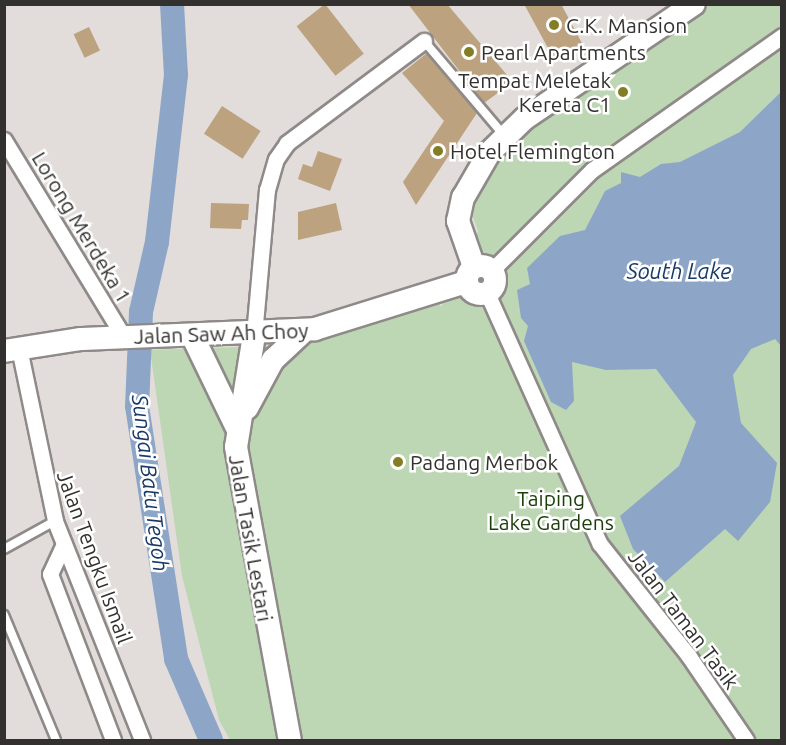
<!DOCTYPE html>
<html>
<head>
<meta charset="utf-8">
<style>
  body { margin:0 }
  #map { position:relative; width:786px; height:745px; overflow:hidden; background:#e2ddda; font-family:Ubuntu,sans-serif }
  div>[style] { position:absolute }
  .green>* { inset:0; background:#bdd6b4 }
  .water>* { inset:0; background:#8da6c8 }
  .river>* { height:24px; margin:-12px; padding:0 12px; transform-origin:12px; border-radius:12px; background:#8da6c8 }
  .building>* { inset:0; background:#bca27f; transform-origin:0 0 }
  .roads { filter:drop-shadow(2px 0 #8f8a88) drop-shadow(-2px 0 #8f8a88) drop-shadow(0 2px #8f8a88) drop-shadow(0 -2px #8f8a88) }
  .lane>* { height:8px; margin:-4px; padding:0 4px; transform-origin:4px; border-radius:4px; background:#fff }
  .street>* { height:15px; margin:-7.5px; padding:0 7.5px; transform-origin:7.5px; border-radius:7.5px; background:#fff }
  .secondary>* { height:22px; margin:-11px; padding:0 11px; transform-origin:11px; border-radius:11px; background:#fff }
  .secondary>.ring { margin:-11px; padding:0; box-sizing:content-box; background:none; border:22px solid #fff; border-radius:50% }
  .dots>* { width:16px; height:16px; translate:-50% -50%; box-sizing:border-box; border:3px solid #fff; border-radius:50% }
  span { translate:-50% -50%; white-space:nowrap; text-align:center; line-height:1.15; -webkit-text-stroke:5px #fff; paint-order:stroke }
  .poi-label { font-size:21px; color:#333130 }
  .left { translate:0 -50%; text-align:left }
  .right { translate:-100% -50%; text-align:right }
  .street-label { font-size:21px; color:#333130 }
  .park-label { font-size:21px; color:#1b3d0a }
  .water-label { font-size:22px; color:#183a66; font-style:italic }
  .frame { position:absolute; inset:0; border:6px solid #333130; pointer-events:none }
</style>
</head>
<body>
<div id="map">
  <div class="green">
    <i style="clip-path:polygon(703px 5px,781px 5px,781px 740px,230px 740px,219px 720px,182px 576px,150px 350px,275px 346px,439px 303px,441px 307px,478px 231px,468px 203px,503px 141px)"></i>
  </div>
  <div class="water">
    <i style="clip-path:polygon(781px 92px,781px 346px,775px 339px,751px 349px,733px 375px,741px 423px,777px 463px,770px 502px,738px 541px,725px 529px,665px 582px,633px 549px,620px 516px,679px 466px,696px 422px,656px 369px,606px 370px,572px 362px,574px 401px,566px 410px,551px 402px,524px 341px,528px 326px,521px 318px,517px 290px,530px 284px,527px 268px,560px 236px,585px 230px,605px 191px,621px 183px,621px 172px,640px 177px,661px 164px,680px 162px,740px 132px)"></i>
  </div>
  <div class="river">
    <i style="left:172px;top:4px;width:71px;rotate:86.8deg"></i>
    <i style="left:176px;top:75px;width:168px;rotate:96.5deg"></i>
    <i style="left:157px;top:242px;width:72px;rotate:102.9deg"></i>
    <i style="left:141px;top:312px;width:94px;rotate:92.4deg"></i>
    <i style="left:137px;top:406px;width:256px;rotate:81.2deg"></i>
    <i style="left:176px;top:659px;width:88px;rotate:66.6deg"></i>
  </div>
  <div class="building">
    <i style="left:325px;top:4px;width:63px;height:36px;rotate:52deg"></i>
    <i style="clip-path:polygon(408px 4px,447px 4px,513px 82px,484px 103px)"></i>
    <i style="clip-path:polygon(524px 4px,561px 4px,583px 45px,555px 61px)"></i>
    <i style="left:89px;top:27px;width:26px;height:17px;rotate:65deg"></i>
    <i style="clip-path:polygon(427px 53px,477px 113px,416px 205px,403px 182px,444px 121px,402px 73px)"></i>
    <i style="left:222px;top:106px;width:46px;height:33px;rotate:33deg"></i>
    <i style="clip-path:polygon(318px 151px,342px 159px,330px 191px,298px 179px,303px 164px,312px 167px)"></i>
    <i style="clip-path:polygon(211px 203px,249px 204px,248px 220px,242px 220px,241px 229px,210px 228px)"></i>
    <i style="clip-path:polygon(336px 203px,342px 230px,298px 240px,298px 212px)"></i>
  </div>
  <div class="roads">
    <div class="lane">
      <i style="left:424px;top:41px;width:122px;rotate:49.7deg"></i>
      <i style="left:4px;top:549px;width:58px;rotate:-28.8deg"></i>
      <i style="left:4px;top:615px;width:135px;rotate:67.4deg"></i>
    </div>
    <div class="street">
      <i style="left:4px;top:140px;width:231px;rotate:58.7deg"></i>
      <i style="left:492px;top:270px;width:141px;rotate:-45deg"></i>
      <i style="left:592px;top:170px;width:232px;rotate:-35.2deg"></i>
      <i style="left:487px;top:293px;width:275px;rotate:65.8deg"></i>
      <i style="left:600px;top:544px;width:142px;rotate:51.6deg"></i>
      <i style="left:688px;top:655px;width:103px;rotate:55.7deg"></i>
      <i style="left:254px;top:335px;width:146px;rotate:-84.9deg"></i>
      <i style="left:267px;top:190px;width:32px;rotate:-74deg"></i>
      <i style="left:276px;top:159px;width:19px;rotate:-55deg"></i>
      <i style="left:287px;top:143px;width:171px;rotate:-36.7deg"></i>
      <i style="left:19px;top:348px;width:177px;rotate:78.2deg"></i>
      <i style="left:55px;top:521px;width:236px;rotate:68.3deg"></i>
      <i style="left:64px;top:544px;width:33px;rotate:115deg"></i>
      <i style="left:50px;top:574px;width:178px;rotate:69.2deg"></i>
    </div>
    <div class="secondary">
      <i class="ring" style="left:467px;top:266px;width:6px;height:6px"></i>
      <i style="left:474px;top:267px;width:49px;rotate:-109.2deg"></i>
      <i style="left:458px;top:221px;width:24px;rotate:-78deg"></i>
      <i style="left:463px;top:198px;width:52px;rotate:-60deg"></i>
      <i style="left:489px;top:153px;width:49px;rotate:-44.2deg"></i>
      <i style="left:524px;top:119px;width:205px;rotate:-34.1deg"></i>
      <i style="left:254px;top:335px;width:113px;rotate:99.1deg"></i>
      <i style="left:236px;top:447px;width:298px;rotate:79.6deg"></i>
      <i style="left:193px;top:337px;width:99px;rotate:64.2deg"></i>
      <i style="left:4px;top:351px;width:78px;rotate:-8.9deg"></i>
      <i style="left:81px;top:339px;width:234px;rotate:-2.4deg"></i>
      <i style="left:315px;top:329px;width:158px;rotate:-17.3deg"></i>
      <i style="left:247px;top:408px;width:55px;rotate:-61.6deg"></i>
      <i style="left:273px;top:360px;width:42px;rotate:-43.1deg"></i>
    </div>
  </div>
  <div class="dots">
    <i style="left:554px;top:25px;background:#837d24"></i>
    <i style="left:469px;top:52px;background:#837d24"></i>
    <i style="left:623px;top:92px;background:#837d24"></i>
    <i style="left:438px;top:151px;background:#837d24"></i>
    <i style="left:398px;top:462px;background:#837d24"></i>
  </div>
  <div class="poi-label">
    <span class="left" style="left:566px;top:25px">C.K. Mansion</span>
    <span class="left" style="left:481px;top:52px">Pearl Apartments</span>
    <span class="right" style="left:611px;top:92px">Tempat Meletak<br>Kereta C1</span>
    <span class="left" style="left:450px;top:151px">Hotel Flemington</span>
    <span class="left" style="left:410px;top:462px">Padang Merbok</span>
  </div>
  <div class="street-label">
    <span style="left:82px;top:227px;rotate:59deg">Lorong Merdeka 1</span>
    <span style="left:221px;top:333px;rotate:-2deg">Jalan Saw Ah Choy</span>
    <span style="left:251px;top:538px;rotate:80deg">Jalan Tasik Lestari</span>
    <span style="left:95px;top:557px;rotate:70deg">Jalan Tengku Ismail</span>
    <span style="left:684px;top:619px;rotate:53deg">Jalan Taman Tasik</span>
  </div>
  <div class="park-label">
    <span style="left:551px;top:510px">Taiping<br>Lake Gardens</span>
  </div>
  <div class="water-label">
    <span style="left:679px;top:271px">South Lake</span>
    <span style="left:151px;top:483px;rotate:83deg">Sungai Batu Tegoh</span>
  </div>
  <div class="frame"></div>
</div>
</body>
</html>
